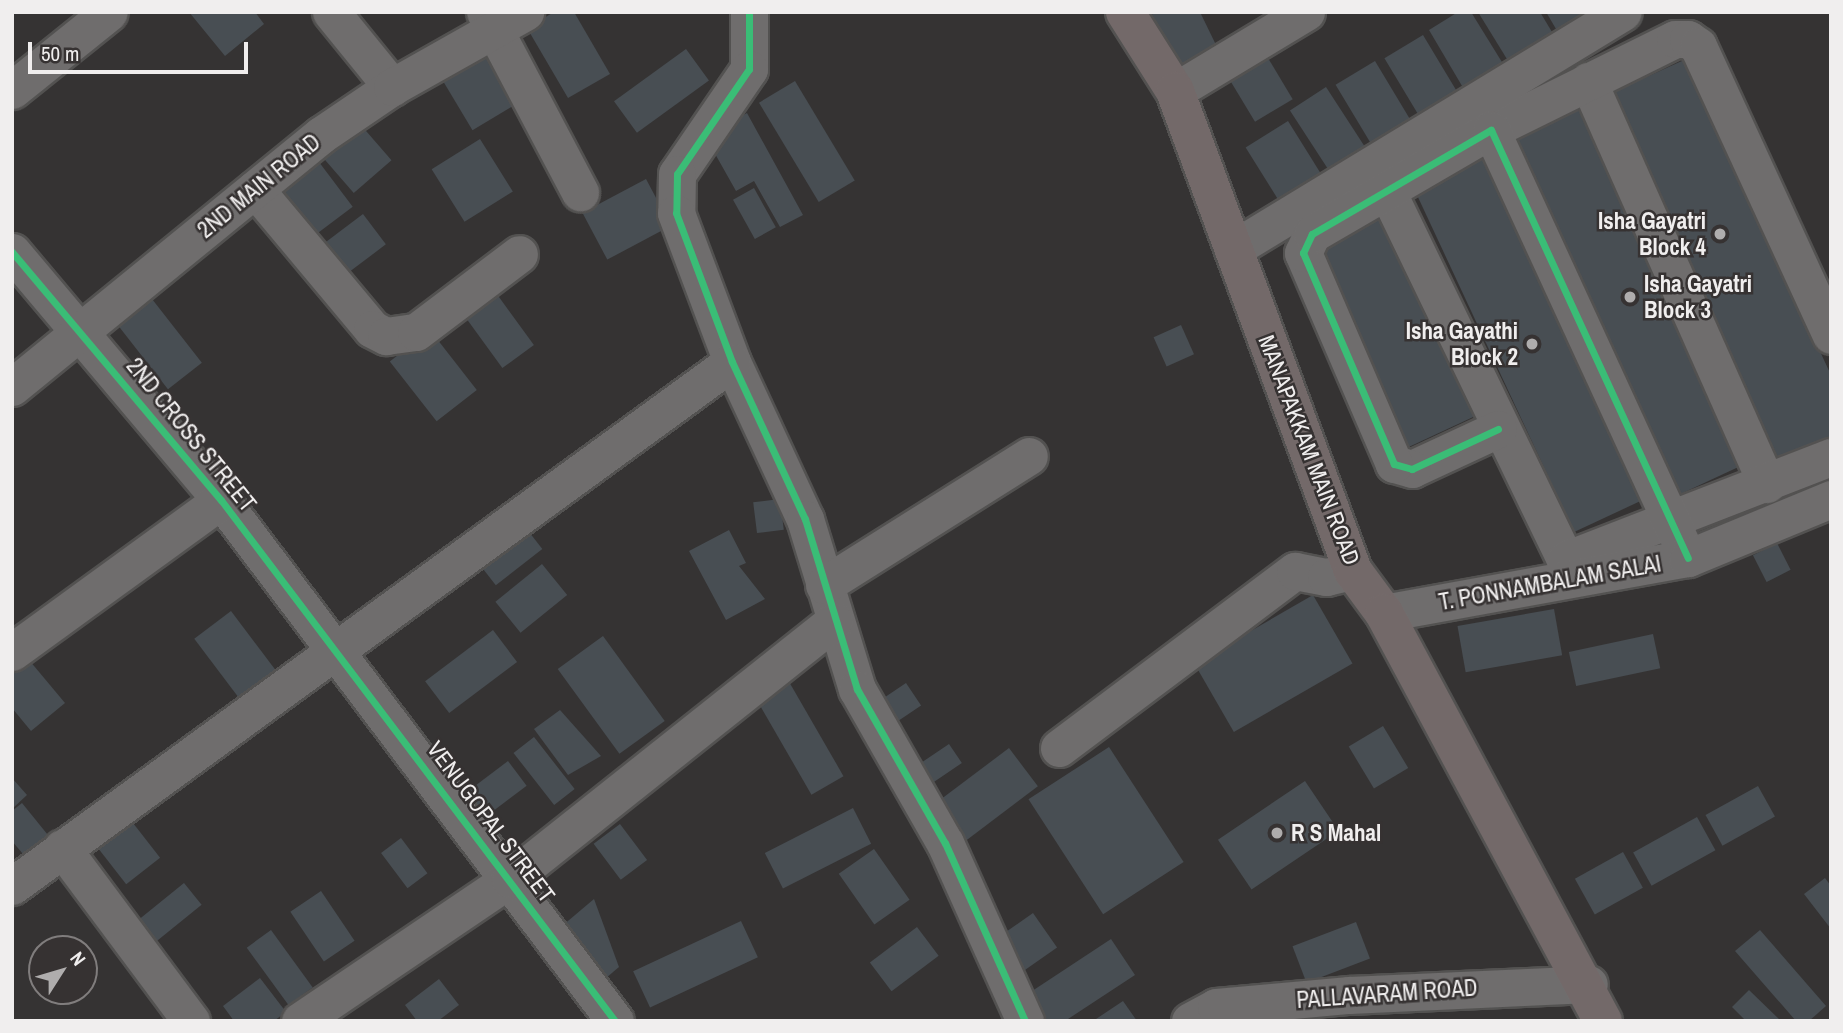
<!DOCTYPE html>
<html>
<head>
<meta charset="utf-8">
<style>
  body { margin:0 }
  #map { position:relative; width:1843px; height:1033px; overflow:hidden; background:#353333; font-family:"Archivo Narrow",sans-serif }
  div>[style] { position:absolute }
  .building>* { inset:0; background:#484e53; transform-origin:0 0 }
  .roads { filter:drop-shadow(2px 0 #535251) drop-shadow(-2px 0 #535251) drop-shadow(0 2px #535251) drop-shadow(0 -2px #535251) }
  .minor>* { height:37px; margin:-18.5px; padding:0 18.5px; transform-origin:18.5px; border-radius:18.5px; background:#6f6d6d }
  .major>* { height:38px; margin:-19px; padding:0 19px; transform-origin:19px; border-radius:19px; background:#736969 }
  .cycleway>* { height:7px; margin:-3.5px; padding:0 3.5px; transform-origin:3.5px; border-radius:3.5px; background:#3abd76 }
  .dots>* { width:19px; height:19px; translate:-50% -50%; box-sizing:border-box; border:4px solid #363232; border-radius:50% }
  span { translate:-50% -50%; white-space:nowrap; text-align:center; line-height:1.15; -webkit-text-stroke:5px #363232; paint-order:stroke }
  .street-label { font-size:23px; color:#f0eeee }
  .poi-label { font-size:23px; color:#f0eeee; font-weight:700 }
  .right { translate:-100% -50%; text-align:right }
  .left { translate:0 -50%; text-align:left }
  .frame { position:absolute; inset:0; border:14px solid #f0eeee; pointer-events:none }
  .north { position:absolute; left:28px; top:935px; width:70px; height:70px; box-sizing:border-box; background:#363232; border:2px solid #807d7d; border-radius:50%; rotate:53deg; font-size:19px; font-weight:700; line-height:28px; text-align:center; color:#f0eeee }
  .north::after { content:''; display:block; margin:auto; width:24px; height:32px; background:#afadad; clip-path:polygon(50% 0,100% 100%,50% 72%,0 100%) }
  .scale { position:absolute; left:28px; top:42px; width:220px; height:32px; box-sizing:border-box; border:4px solid #f0eeee; border-top:0; padding-left:9px; font-size:21px; line-height:24px; white-space:nowrap; color:#f0eeee; -webkit-text-stroke:5px #363232; paint-order:stroke }
</style>
</head>
<body>
<div id="map">
  <div class="building">
    <i style="clip-path:polygon(189px 12px,255px 12px,264px 24px,225px 56px)"></i>
    <i style="clip-path:polygon(554px 12px,574px 12px,610px 74px,568px 98px,527px 28px)"></i>
    <i style="clip-path:polygon(1151px 12px,1200px 12px,1217px 47px,1178px 66px)"></i>
    <i style="clip-path:polygon(1458px 12px,1471px 12px,1505px 67px,1465px 91px,1429px 30px)"></i>
    <i style="clip-path:polygon(1478px 12px,1540px 12px,1555px 37px,1510px 64px)"></i>
    <i style="clip-path:polygon(1546px 12px,1596px 12px,1559px 34px)"></i>
    <i style="left:1423px;top:35px;width:68px;height:45px;rotate:59deg"></i>
    <i style="left:686px;top:49px;width:39px;height:89px;rotate:54deg"></i>
    <i style="left:492px;top:52px;width:57px;height:57px;rotate:59deg"></i>
    <i style="left:1268px;top:58px;width:48px;height:44px;rotate:59deg"></i>
    <i style="clip-path:polygon(1684px 60px,1831px 375px,1831px 439px,1780px 462px,1609px 94px)"></i>
    <i style="left:1375px;top:61px;width:75px;height:46px;rotate:59deg"></i>
    <i style="left:795px;top:81px;width:116px;height:42px;rotate:59deg"></i>
    <i style="left:1326px;top:87px;width:77px;height:43px;rotate:57deg"></i>
    <i style="left:1583px;top:96px;width:402px;height:84px;rotate:65deg"></i>
    <i style="clip-path:polygon(747px 113px,803px 215px,780px 227px,754px 181px,736px 191px,705px 136px)"></i>
    <i style="left:1288px;top:121px;width:76px;height:50px;rotate:58deg"></i>
    <i style="left:360px;top:124px;width:48px;height:50px;rotate:49deg"></i>
    <i style="left:480px;top:139px;width:62px;height:57px;rotate:58deg"></i>
    <i style="left:1486px;top:156px;width:378px;height:79px;rotate:65deg"></i>
    <i style="left:319px;top:162px;width:56px;height:52px;rotate:53deg"></i>
    <i style="left:646px;top:179px;width:53px;height:72px;rotate:62deg"></i>
    <i style="left:754px;top:188px;width:45px;height:24px;rotate:61deg"></i>
    <i style="left:363px;top:214px;width:38px;height:51px;rotate:53deg"></i>
    <i style="left:1386px;top:216px;width:219px;height:80px;rotate:65deg"></i>
    <i style="left:491px;top:286px;width:73px;height:39px;rotate:54deg"></i>
    <i style="left:152px;top:299px;width:81px;height:43px;rotate:52deg"></i>
    <i style="left:1181px;top:325px;width:32px;height:30px;rotate:66deg"></i>
    <i style="left:430px;top:330px;width:76px;height:51px;rotate:52deg"></i>
    <i style="left:780px;top:499px;width:31px;height:27px;rotate:83deg"></i>
    <i style="left:522px;top:523px;width:33px;height:59px;rotate:52deg"></i>
    <i style="clip-path:polygon(729px 530px,746px 563px,739px 566px,765px 599px,726px 620px,689px 551px)"></i>
    <i style="left:1777px;top:543px;width:30px;height:27px;rotate:63deg"></i>
    <i style="left:542px;top:564px;width:40px;height:60px;rotate:51deg"></i>
    <i style="left:1313px;top:595px;width:79px;height:137px;rotate:60deg"></i>
    <i style="left:1554px;top:609px;width:47px;height:98px;rotate:80deg"></i>
    <i style="left:231px;top:611px;width:78px;height:46px;rotate:53deg"></i>
    <i style="left:493px;top:630px;width:40px;height:85px;rotate:53deg"></i>
    <i style="left:1653px;top:634px;width:35px;height:86px;rotate:78deg"></i>
    <i style="left:603px;top:636px;width:105px;height:56px;rotate:54deg"></i>
    <i style="clip-path:polygon(19px 648px,65px 703px,31px 731px,12px 708px,12px 654px)"></i>
    <i style="left:788px;top:680px;width:111px;height:37px;rotate:60deg"></i>
    <i style="left:906px;top:683px;width:27px;height:39px;rotate:56deg"></i>
    <i style="clip-path:polygon(560px 710px,601px 756px,568px 775px,534px 729px)"></i>
    <i style="left:1383px;top:726px;width:49px;height:40px;rotate:59deg"></i>
    <i style="left:534px;top:737px;width:66px;height:26px;rotate:52deg"></i>
    <i style="left:949px;top:744px;width:23px;height:40px;rotate:56deg"></i>
    <i style="left:1109px;top:747px;width:137px;height:96px;rotate:57deg"></i>
    <i style="left:1009px;top:748px;width:48px;height:89px;rotate:53deg"></i>
    <i style="left:508px;top:761px;width:31px;height:51px;rotate:53deg"></i>
    <i style="clip-path:polygon(12px 778px,27px 795px,12px 809px)"></i>
    <i style="left:1305px;top:781px;width:60px;height:105px;rotate:56deg"></i>
    <i style="left:1758px;top:786px;width:35px;height:60px;rotate:61deg"></i>
    <i style="clip-path:polygon(22px 803px,52px 840px,28px 860px,12px 841px,12px 811px)"></i>
    <i style="left:853px;top:808px;width:40px;height:99px;rotate:63deg"></i>
    <i style="left:1697px;top:817px;width:38px;height:73px;rotate:61deg"></i>
    <i style="left:133px;top:823px;width:44px;height:43px;rotate:52deg"></i>
    <i style="left:620px;top:824px;width:45px;height:33px;rotate:53deg"></i>
    <i style="left:401px;top:838px;width:44px;height:25px;rotate:53deg"></i>
    <i style="left:874px;top:849px;width:62px;height:43px;rotate:55deg"></i>
    <i style="left:1623px;top:852px;width:41px;height:55px;rotate:61deg"></i>
    <i style="clip-path:polygon(1825px 878px,1831px 886px,1831px 929px,1804px 894px)"></i>
    <i style="left:184px;top:883px;width:28px;height:58px;rotate:51deg"></i>
    <i style="left:321px;top:891px;width:60px;height:37px;rotate:56deg"></i>
    <i style="clip-path:polygon(594px 899px,619px 967px,606px 978px,562px 926px)"></i>
    <i style="left:1033px;top:913px;width:42px;height:41px;rotate:55deg"></i>
    <i style="left:741px;top:921px;width:40px;height:119px;rotate:65deg"></i>
    <i style="left:1356px;top:922px;width:39px;height:68px;rotate:69deg"></i>
    <i style="left:917px;top:927px;width:36px;height:59px;rotate:53deg"></i>
    <i style="left:271px;top:930px;width:71px;height:30px;rotate:54deg"></i>
    <i style="clip-path:polygon(1760px 930px,1826px 1006px,1809px 1021px,1796px 1021px,1735px 951px)"></i>
    <i style="clip-path:polygon(1111px 939px,1135px 975px,1065px 1021px,1035px 1021px,1020px 999px)"></i>
    <i style="clip-path:polygon(260px 978px,286px 1012px,274px 1021px,234px 1021px,223px 1006px)"></i>
    <i style="clip-path:polygon(439px 979px,459px 1005px,438px 1021px,417px 1021px,405px 1005px)"></i>
    <i style="clip-path:polygon(1749px 990px,1781px 1021px,1746px 1021px,1732px 1007px)"></i>
    <i style="clip-path:polygon(1123px 1001px,1137px 1021px,1093px 1021px)"></i>
  </div>
  <div class="roads">
    <div class="minor">
      <i style="left:331px;top:12px;width:97px;rotate:50.9deg"></i>
      <i style="left:485px;top:12px;width:204px;rotate:62.2deg"></i>
      <i style="left:749px;top:12px;width:57px;rotate:90deg"></i>
      <i style="left:749px;top:69px;width:127px;rotate:124.4deg"></i>
      <i style="left:677px;top:174px;width:39px;rotate:91deg"></i>
      <i style="left:676px;top:213px;width:159px;rotate:69.4deg"></i>
      <i style="left:732px;top:362px;width:173px;rotate:65.1deg"></i>
      <i style="left:805px;top:519px;width:178px;rotate:73deg"></i>
      <i style="left:857px;top:689px;width:177px;rotate:60.3deg"></i>
      <i style="left:945px;top:843px;width:195px;rotate:65.8deg"></i>
      <i style="left:1588px;top:81px;width:441px;rotate:66.1deg"></i>
      <i style="left:12px;top:90px;width:124px;rotate:-38.8deg"></i>
      <i style="left:1175px;top:91px;width:153px;rotate:-31.1deg"></i>
      <i style="left:1491px;top:130px;width:205px;rotate:-26.3deg"></i>
      <i style="left:1675px;top:39px;width:13px"></i>
      <i style="left:1688px;top:39px;width:12px;rotate:35deg"></i>
      <i style="left:1698px;top:46px;width:318px;rotate:65.3deg"></i>
      <i style="left:255px;top:189px;width:182px;rotate:50.1deg"></i>
      <i style="left:372px;top:329px;width:16px;rotate:27deg"></i>
      <i style="left:386px;top:336px;width:30px;rotate:-8deg"></i>
      <i style="left:416px;top:332px;width:129px;rotate:-37.1deg"></i>
      <i style="left:1387px;top:191px;width:410px;rotate:64.2deg"></i>
      <i style="left:1565px;top:560px;width:285px;rotate:-21.2deg"></i>
      <i style="left:1233px;top:249px;width:456px;rotate:-31.3deg"></i>
      <i style="left:12px;top:252px;width:324px;rotate:49.9deg"></i>
      <i style="left:221px;top:500px;width:653px;rotate:52.9deg"></i>
      <i style="left:12px;top:387px;width:399px;rotate:-39.2deg"></i>
      <i style="left:321px;top:135px;width:86px;rotate:-34.1deg"></i>
      <i style="left:392px;top:87px;width:153px;rotate:-29.4deg"></i>
      <i style="left:1498px;top:429px;width:95px;rotate:155.1deg"></i>
      <i style="left:1412px;top:469px;width:19px;rotate:-164deg"></i>
      <i style="left:1394px;top:464px;width:230px;rotate:-113.3deg"></i>
      <i style="left:1303px;top:253px;width:21px;rotate:-65deg"></i>
      <i style="left:1312px;top:234px;width:207px;rotate:-30.2deg"></i>
      <i style="left:1491px;top:130px;width:471px;rotate:65.3deg"></i>
      <i style="left:824px;top:585px;width:242px;rotate:-32.2deg"></i>
      <i style="left:1384px;top:613px;width:309px;rotate:-10.3deg"></i>
      <i style="left:1688px;top:558px;width:155px;rotate:-22.4deg"></i>
      <i style="left:12px;top:652px;width:258px;rotate:-36deg"></i>
      <i style="left:1059px;top:748px;width:295px;rotate:-36.9deg"></i>
      <i style="left:1295px;top:571px;width:32px;rotate:11deg"></i>
      <i style="left:1326px;top:577px;width:28px;rotate:-13deg"></i>
      <i style="left:62px;top:848px;width:216px;rotate:53.3deg"></i>
      <i style="left:12px;top:886px;width:890px;rotate:-36.05deg"></i>
      <i style="left:300px;top:1021px;width:254px;rotate:-34.1deg"></i>
      <i style="left:510px;top:879px;width:414px;rotate:-38.5deg"></i>
      <i style="left:1190px;top:1021px;width:30px;rotate:-28deg"></i>
      <i style="left:1216px;top:1007px;width:134px;rotate:-5.2deg"></i>
      <i style="left:1349px;top:995px;width:240px;rotate:-2.6deg"></i>
    </div>
    <div class="major">
      <i style="left:1125px;top:12px;width:93px;rotate:57.7deg"></i>
      <i style="left:1175px;top:91px;width:512px;rotate:69.65deg"></i>
      <i style="left:1353px;top:571px;width:52px;rotate:53.6deg"></i>
      <i style="left:1384px;top:613px;width:463px;rotate:61.8deg"></i>
    </div>
  </div>
  <div class="cycleway">
    <i style="left:749px;top:12px;width:57px;rotate:90deg"></i>
    <i style="left:749px;top:69px;width:127px;rotate:124.4deg"></i>
    <i style="left:677px;top:174px;width:39px;rotate:91deg"></i>
    <i style="left:676px;top:213px;width:159px;rotate:69.4deg"></i>
    <i style="left:732px;top:362px;width:173px;rotate:65.1deg"></i>
    <i style="left:805px;top:519px;width:178px;rotate:73deg"></i>
    <i style="left:857px;top:689px;width:177px;rotate:60.3deg"></i>
    <i style="left:945px;top:843px;width:195px;rotate:65.8deg"></i>
    <i style="left:12px;top:252px;width:324px;rotate:49.9deg"></i>
    <i style="left:221px;top:500px;width:653px;rotate:52.9deg"></i>
    <i style="left:1498px;top:429px;width:95px;rotate:155.1deg"></i>
    <i style="left:1412px;top:469px;width:19px;rotate:-164deg"></i>
    <i style="left:1394px;top:464px;width:230px;rotate:-113.3deg"></i>
    <i style="left:1303px;top:253px;width:21px;rotate:-65deg"></i>
    <i style="left:1312px;top:234px;width:207px;rotate:-30.2deg"></i>
    <i style="left:1491px;top:130px;width:471px;rotate:65.3deg"></i>
  </div>
  <div class="dots">
    <i style="left:1720px;top:234px;background:#afadad"></i>
    <i style="left:1630px;top:297px;background:#afadad"></i>
    <i style="left:1532px;top:344px;background:#afadad"></i>
    <i style="left:1277px;top:833px;background:#afadad"></i>
  </div>
  <div class="street-label">
    <span style="left:259px;top:186px;rotate:-39deg">2ND MAIN ROAD</span>
    <span style="left:191px;top:435px;rotate:51deg">2ND CROSS STREET</span>
    <span style="left:1309px;top:450px;rotate:69deg">MANAPAKKAM MAIN ROAD</span>
    <span style="left:1550px;top:583px;rotate:-10deg">T. PONNAMBALAM SALAI</span>
    <span style="left:491px;top:822px;rotate:53deg">VENUGOPAL STREET</span>
    <span style="left:1387px;top:994px;rotate:-4deg">PALLAVARAM ROAD</span>
  </div>
  <div class="poi-label">
    <span class="right" style="left:1706px;top:234px">Isha Gayatri<br>Block 4</span>
    <span class="left" style="left:1644px;top:297px">Isha Gayatri<br>Block 3</span>
    <span class="right" style="left:1518px;top:344px">Isha Gayathi<br>Block 2</span>
    <span class="left" style="left:1291px;top:833px">R S Mahal</span>
  </div>
  <div class="frame"></div>
  <div class="north">N</div>
  <div class="scale">50 m</div>
</div>
</body>
</html>
